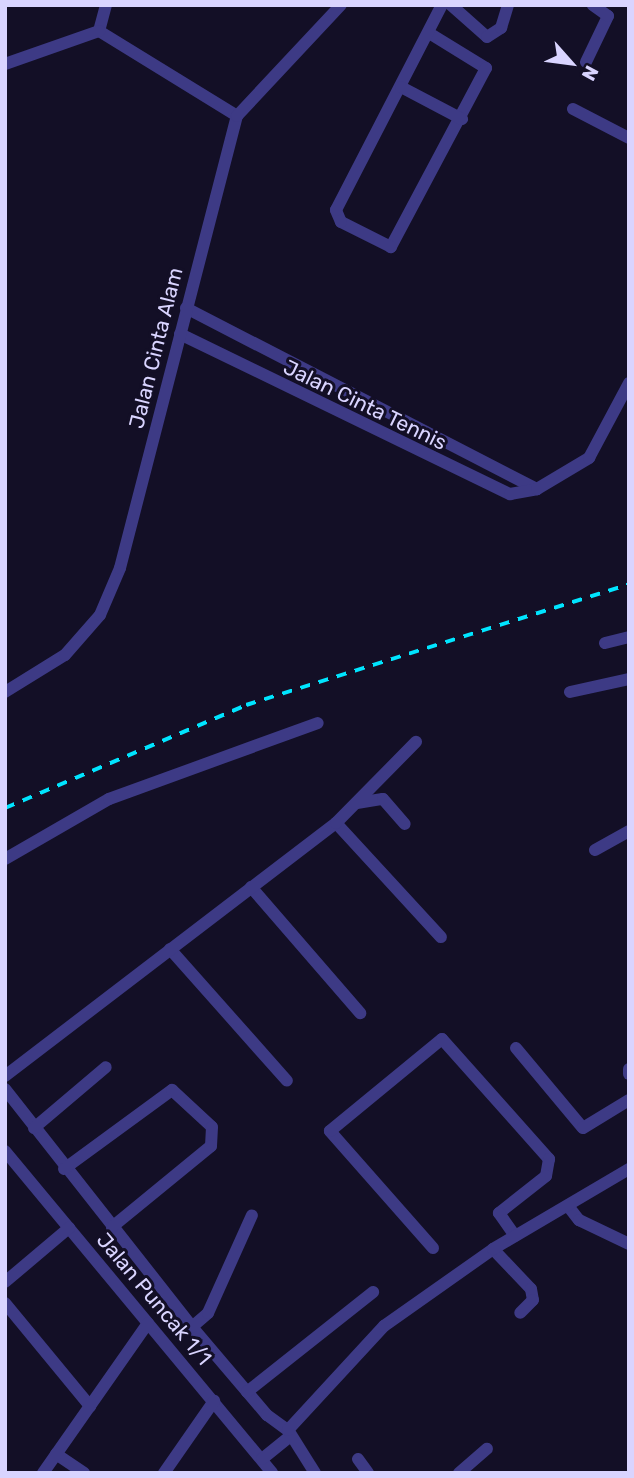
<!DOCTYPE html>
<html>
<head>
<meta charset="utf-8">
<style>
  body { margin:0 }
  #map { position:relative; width:634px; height:1478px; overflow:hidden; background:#130f26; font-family:Rubik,sans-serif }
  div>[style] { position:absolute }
  .minor>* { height:12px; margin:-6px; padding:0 6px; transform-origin:6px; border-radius:6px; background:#3d3a85 }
  .rail>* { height:3.5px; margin-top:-1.75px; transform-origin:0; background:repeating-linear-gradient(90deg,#00e5ff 0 10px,transparent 0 19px) }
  span { translate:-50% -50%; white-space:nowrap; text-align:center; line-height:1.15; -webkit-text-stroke:6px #130f26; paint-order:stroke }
  .street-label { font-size:21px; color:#d9d4ff }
  .frame { position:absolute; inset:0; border:7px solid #d9d4ff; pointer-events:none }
  .north { position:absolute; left:536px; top:28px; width:70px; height:70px; -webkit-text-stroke:5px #130f26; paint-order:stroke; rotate:118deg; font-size:19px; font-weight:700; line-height:28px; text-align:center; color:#d9d4ff }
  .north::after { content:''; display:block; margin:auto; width:24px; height:32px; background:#d9d4ff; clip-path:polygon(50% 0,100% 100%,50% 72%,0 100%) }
</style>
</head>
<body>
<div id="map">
  <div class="minor">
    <i style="left:106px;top:5px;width:27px;rotate:105deg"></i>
    <i style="left:99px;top:31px;width:162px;rotate:31.6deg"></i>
    <i style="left:451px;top:5px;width:48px;rotate:41.6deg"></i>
    <i style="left:487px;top:37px;width:17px;rotate:-33deg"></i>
    <i style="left:501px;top:28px;width:24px;rotate:-73deg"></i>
    <i style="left:429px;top:33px;width:67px;rotate:31.6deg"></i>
    <i style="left:486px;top:68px;width:203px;rotate:118deg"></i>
    <i style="left:391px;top:247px;width:56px;rotate:-153.4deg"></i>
    <i style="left:341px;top:222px;width:13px;rotate:-113deg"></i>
    <i style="left:336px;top:210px;width:231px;rotate:-62.7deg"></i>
    <i style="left:586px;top:62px;width:51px;rotate:-64.4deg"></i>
    <i style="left:608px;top:16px;width:19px;rotate:-144deg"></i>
    <i style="left:5px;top:64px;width:100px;rotate:-19.3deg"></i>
    <i style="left:401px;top:87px;width:69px;rotate:27.7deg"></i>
    <i style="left:573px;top:109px;width:63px;rotate:27.4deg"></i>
    <i style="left:186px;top:308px;width:395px;rotate:27.3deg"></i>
    <i style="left:180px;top:334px;width:367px;rotate:25.9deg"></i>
    <i style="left:510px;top:494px;width:27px;rotate:-10deg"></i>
    <i style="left:537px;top:489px;width:61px;rotate:-30.8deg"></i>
    <i style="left:589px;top:458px;width:85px;rotate:-61.9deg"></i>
    <i style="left:605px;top:643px;width:25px;rotate:-14deg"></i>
    <i style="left:5px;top:692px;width:70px;rotate:-31.7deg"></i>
    <i style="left:65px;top:655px;width:53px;rotate:-48.8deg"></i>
    <i style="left:100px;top:615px;width:51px;rotate:-66.9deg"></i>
    <i style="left:120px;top:568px;width:467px;rotate:-75.5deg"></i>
    <i style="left:237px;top:116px;width:152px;rotate:-46.9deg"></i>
    <i style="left:570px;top:692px;width:60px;rotate:-12.4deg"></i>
    <i style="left:357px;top:803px;width:26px;rotate:-9deg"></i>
    <i style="left:383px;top:799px;width:33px;rotate:49deg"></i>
    <i style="left:336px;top:823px;width:155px;rotate:47.4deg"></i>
    <i style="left:595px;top:850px;width:39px;rotate:-29deg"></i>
    <i style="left:5px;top:859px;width:120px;rotate:-30deg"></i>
    <i style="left:109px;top:799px;width:222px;rotate:-20deg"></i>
    <i style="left:251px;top:887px;width:167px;rotate:49.1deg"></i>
    <i style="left:170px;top:949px;width:176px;rotate:48.4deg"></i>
    <i style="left:516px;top:1048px;width:104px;rotate:50.1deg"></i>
    <i style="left:583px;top:1128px;width:54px;rotate:-31.3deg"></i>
    <i style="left:629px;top:1069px;width:5px;rotate:90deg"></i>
    <i style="left:5px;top:1076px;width:417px;rotate:-37.4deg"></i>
    <i style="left:336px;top:823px;width:114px;rotate:-45.4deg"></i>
    <i style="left:5px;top:1089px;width:303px;rotate:51.8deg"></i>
    <i style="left:192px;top:1327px;width:116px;rotate:49.6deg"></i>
    <i style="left:267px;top:1415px;width:26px;rotate:36deg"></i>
    <i style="left:34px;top:1128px;width:94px;rotate:-40.3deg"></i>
    <i style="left:5px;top:1151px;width:418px;rotate:50.3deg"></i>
    <i style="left:64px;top:1169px;width:134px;rotate:-36.2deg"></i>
    <i style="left:172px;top:1090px;width:54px;rotate:42.8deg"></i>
    <i style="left:212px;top:1127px;width:19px;rotate:93deg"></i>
    <i style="left:211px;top:1146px;width:128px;rotate:140.7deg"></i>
    <i style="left:568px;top:1206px;width:18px;rotate:52deg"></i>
    <i style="left:579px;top:1220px;width:55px;rotate:25.6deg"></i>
    <i style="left:433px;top:1248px;width:156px;rotate:-131.4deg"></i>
    <i style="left:330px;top:1131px;width:145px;rotate:-39.4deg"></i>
    <i style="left:442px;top:1039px;width:161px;rotate:48.3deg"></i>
    <i style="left:549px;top:1159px;width:17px;rotate:100deg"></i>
    <i style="left:546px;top:1176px;width:60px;rotate:141.8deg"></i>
    <i style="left:499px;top:1213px;width:28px;rotate:55deg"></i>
    <i style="left:493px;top:1249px;width:55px;rotate:46.5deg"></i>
    <i style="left:531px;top:1289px;width:11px;rotate:80deg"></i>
    <i style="left:533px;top:1300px;width:18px;rotate:135deg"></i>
    <i style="left:5px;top:1282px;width:84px;rotate:-40.2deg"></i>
    <i style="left:5px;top:1303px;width:134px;rotate:50.5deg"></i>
    <i style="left:192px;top:1327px;width:21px;rotate:-41deg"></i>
    <i style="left:208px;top:1313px;width:107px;rotate:-65.8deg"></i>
    <i style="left:247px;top:1392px;width:161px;rotate:-38.4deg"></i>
    <i style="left:56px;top:1454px;width:34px;rotate:34deg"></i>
    <i style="left:262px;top:1459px;width:33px;rotate:-39deg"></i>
    <i style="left:358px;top:1459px;width:17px;rotate:54deg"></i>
    <i style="left:43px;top:1473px;width:183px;rotate:-55deg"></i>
    <i style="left:164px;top:1473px;width:88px;rotate:-55.2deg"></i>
    <i style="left:315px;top:1473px;width:51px;rotate:-122.1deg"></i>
    <i style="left:288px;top:1430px;width:142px;rotate:-47.3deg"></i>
    <i style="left:384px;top:1326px;width:133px;rotate:-35.2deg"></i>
    <i style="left:493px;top:1249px;width:158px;rotate:-30.5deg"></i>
    <i style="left:459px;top:1473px;width:37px;rotate:-41deg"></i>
  </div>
  <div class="rail">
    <i style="left:5px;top:808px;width:262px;rotate:-23.1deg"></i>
    <i style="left:246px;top:705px;width:402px;rotate:-17.5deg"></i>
  </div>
  <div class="street-label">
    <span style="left:156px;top:348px;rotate:-76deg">Jalan Cinta Alam</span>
    <span style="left:365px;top:405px;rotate:26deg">Jalan Cinta Tennis</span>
    <span style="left:154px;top:1299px;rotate:50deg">Jalan Puncak 1/1</span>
  </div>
  <div class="frame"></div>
  <div class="north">N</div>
</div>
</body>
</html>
